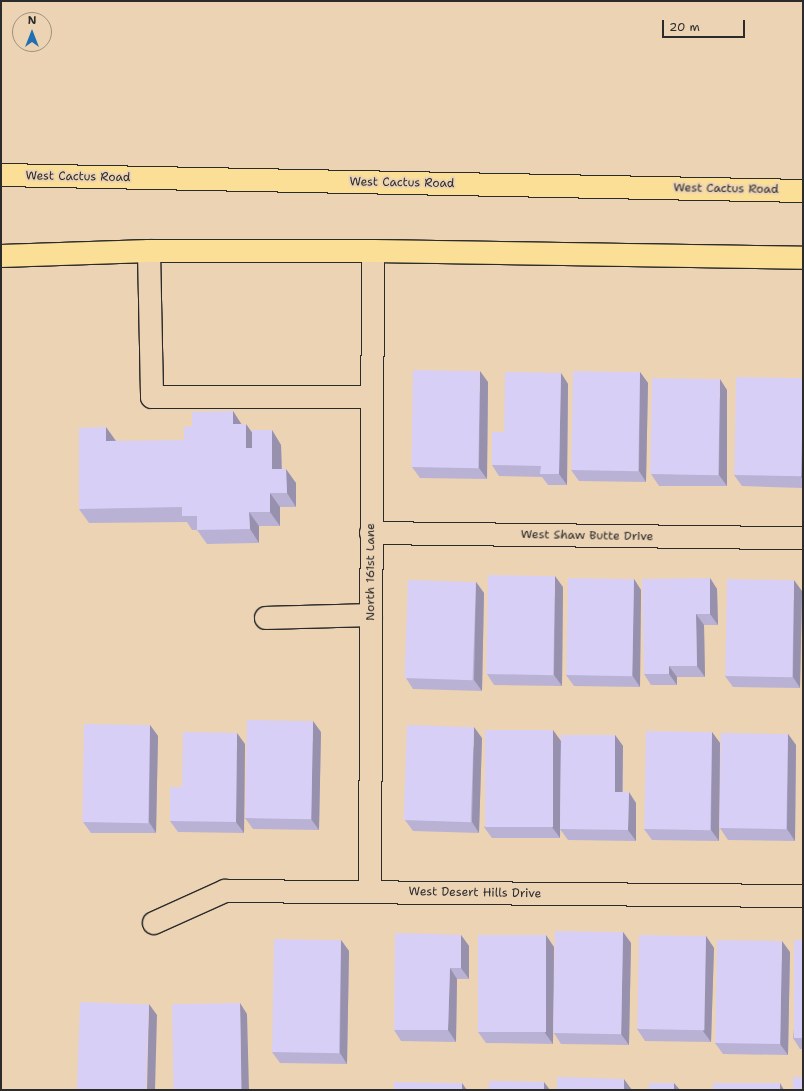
<!DOCTYPE html>
<html>
<head>
<meta charset="utf-8">
<style>
  body { margin:0 }
  #map { position:relative; width:804px; height:1091px; overflow:hidden; background:#ecd3b4; font-family:"Shantell Sans",sans-serif }
  div>[style] { position:absolute }
  .roads { filter:drop-shadow(1px 0 #2b2b2b) drop-shadow(-1px 0 #2b2b2b) drop-shadow(0 1px #2b2b2b) drop-shadow(0 -1px #2b2b2b) }
  .minor>* { height:22px; margin:-11px; padding:0 11px; transform-origin:11px; border-radius:11px; background:#ecd3b4 }
  .major>* { height:22px; margin:-11px; padding:0 11px; transform-origin:11px; border-radius:11px; background:#fbdf96 }
  .wall>* { inset:0; background:#bab2d4 }
  .shaded-wall>* { inset:0; background:#9791ad }
  .building>* { inset:0; background:#d8cff7; transform-origin:0 0 }
  span { translate:-50% -50%; white-space:nowrap; text-align:center; line-height:1.15; -webkit-text-stroke:4px #ecd3b4; paint-order:stroke }
  .street-label { font-size:12px; color:#2b2b2b }
  .frame { position:absolute; inset:0; border:2px solid #2b2b2b; pointer-events:none }
  .north { position:absolute; left:12px; top:12px; width:40px; height:40px; box-sizing:border-box; background:#ecd3b4; border:1px solid #9f907d; border-radius:50%; rotate:0deg; font-size:11px; font-weight:700; line-height:16px; text-align:center; color:#2b2b2b }
  .north::after { content:''; display:block; margin:auto; width:14px; height:18px; background:#1f6fb2; clip-path:polygon(50% 0,100% 100%,50% 72%,0 100%) }
  .scale { position:absolute; left:662px; top:20px; width:83px; height:18px; box-sizing:border-box; border:2px solid #2b2b2b; border-top:0; padding-left:5px; font-size:12px; line-height:14px; white-space:nowrap; color:#2b2b2b; -webkit-text-stroke:3px #ecd3b4; paint-order:stroke }
</style>
</head>
<body>
<div id="map">
  <div class="roads">
    <div class="minor">
      <i style="left:149px;top:251px;width:146px;rotate:88.8deg"></i>
      <i style="left:152px;top:397px;width:220px"></i>
      <i style="left:371px;top:533px;width:432px;rotate:0.7deg"></i>
      <i style="left:266px;top:618px;width:105px;rotate:-1.6deg"></i>
      <i style="left:370px;top:892px;width:641px;rotate:-89.73deg"></i>
      <i style="left:154px;top:923px;width:78px;rotate:-24.3deg"></i>
      <i style="left:225px;top:891px;width:578px;rotate:0.5deg"></i>
    </div>
    <div class="major">
      <i style="left:1px;top:175px;width:802px;rotate:1.14deg"></i>
      <i style="left:1px;top:256px;width:148px;rotate:-1.9deg"></i>
      <i style="left:149px;top:251px;width:224px"></i>
      <i style="left:373px;top:251px;width:430px;rotate:0.9deg"></i>
    </div>
  </div>
  <div class="wall">
    <i style="clip-path:polygon(640px 372px,648px 383px,646px 482px,579px 481px,571px 470px)"></i>
    <i style="clip-path:polygon(561px 373px,568px 384px,567px 485px,548px 485px,542px 477px,499px 476px,492px 465px,504px 432px)"></i>
    <i style="clip-path:polygon(803px 378px,803px 488px,742px 486px,734px 475px)"></i>
    <i style="clip-path:polygon(488px 382px,487px 479px,420px 478px,412px 467px)"></i>
    <i style="clip-path:polygon(727px 390px,727px 486px,659px 486px,651px 474px)"></i>
    <i style="clip-path:polygon(233px 411px,241px 424px,252px 433px,272px 430px,281px 445px,282px 469px,296px 483px,296px 507px,280px 507px,280px 526px,259px 526px,259px 543px,207px 544px,197px 530px,192px 530px,187px 522px,89px 523px,79px 509px,184px 440px,192px 426px)"></i>
    <i style="clip-path:polygon(710px 578px,717px 589px,718px 625px,704px 625px,705px 677px,677px 677px,677px 685px,651px 685px,644px 674px)"></i>
    <i style="clip-path:polygon(634px 579px,641px 590px,640px 687px,574px 686px,566px 675px)"></i>
    <i style="clip-path:polygon(476px 582px,484px 593px,482px 691px,413px 689px,406px 678px)"></i>
    <i style="clip-path:polygon(563px 587px,562px 686px,494px 685px,487px 674px)"></i>
    <i style="clip-path:polygon(802px 591px,800px 688px,733px 687px,725px 676px)"></i>
    <i style="clip-path:polygon(150px 725px,158px 736px,156px 833px,91px 833px,83px 822px)"></i>
    <i style="clip-path:polygon(321px 732px,319px 830px,253px 829px,245px 818px)"></i>
    <i style="clip-path:polygon(712px 732px,720px 743px,719px 841px,652px 840px,644px 829px)"></i>
    <i style="clip-path:polygon(788px 734px,796px 745px,795px 841px,728px 840px,720px 828px)"></i>
    <i style="clip-path:polygon(615px 735px,623px 746px,623px 792px,636px 803px,636px 841px,568px 840px,560px 829px)"></i>
    <i style="clip-path:polygon(482px 738px,479px 833px,413px 831px,405px 820px)"></i>
    <i style="clip-path:polygon(561px 741px,560px 838px,492px 838px,484px 827px)"></i>
    <i style="clip-path:polygon(245px 744px,244px 833px,178px 832px,170px 821px,182px 787px)"></i>
    <i style="clip-path:polygon(623px 932px,631px 943px,629px 1045px,561px 1044px,554px 1033px)"></i>
    <i style="clip-path:polygon(461px 935px,469px 946px,469px 979px,457px 979px,456px 1042px,401px 1041px,394px 1030px)"></i>
    <i style="clip-path:polygon(706px 936px,714px 948px,711px 1042px,645px 1041px,637px 1029px)"></i>
    <i style="clip-path:polygon(341px 940px,349px 951px,347px 1064px,280px 1063px,272px 1052px)"></i>
    <i style="clip-path:polygon(803px 940px,803px 1049px,800px 1049px,793px 1038px)"></i>
    <i style="clip-path:polygon(554px 947px,553px 1044px,486px 1043px,478px 1032px)"></i>
    <i style="clip-path:polygon(790px 952px,788px 1055px,723px 1054px,715px 1043px)"></i>
  </div>
  <div class="shaded-wall">
    <i style="clip-path:polygon(480px 371px,488px 382px,487px 479px,479px 468px)"></i>
    <i style="clip-path:polygon(640px 372px,648px 383px,646px 482px,639px 471px)"></i>
    <i style="clip-path:polygon(561px 373px,568px 384px,567px 485px,559px 474px)"></i>
    <i style="clip-path:polygon(803px 378px,803px 480px,801px 477px)"></i>
    <i style="clip-path:polygon(720px 379px,727px 390px,727px 486px,719px 475px)"></i>
    <i style="clip-path:polygon(233px 411px,242px 425px,233px 424px)"></i>
    <i style="clip-path:polygon(246px 424px,256px 438px,256px 462px,246px 448px)"></i>
    <i style="clip-path:polygon(106px 427px,116px 441px,106px 441px)"></i>
    <i style="clip-path:polygon(272px 430px,281px 445px,282px 483px,272px 469px)"></i>
    <i style="clip-path:polygon(286px 469px,296px 483px,296px 507px,287px 493px)"></i>
    <i style="clip-path:polygon(270px 493px,280px 507px,280px 526px,270px 512px)"></i>
    <i style="clip-path:polygon(249px 512px,259px 526px,259px 543px,250px 529px)"></i>
    <i style="clip-path:polygon(555px 576px,563px 587px,562px 686px,554px 675px)"></i>
    <i style="clip-path:polygon(710px 578px,717px 589px,718px 625px,710px 614px)"></i>
    <i style="clip-path:polygon(634px 579px,641px 590px,640px 687px,632px 675px)"></i>
    <i style="clip-path:polygon(794px 580px,802px 591px,800px 688px,793px 677px)"></i>
    <i style="clip-path:polygon(476px 582px,484px 593px,482px 691px,474px 680px)"></i>
    <i style="clip-path:polygon(696px 614px,704px 625px,705px 677px,697px 666px)"></i>
    <i style="clip-path:polygon(669px 666px,677px 677px,677px 685px,669px 674px)"></i>
    <i style="clip-path:polygon(313px 721px,321px 732px,319px 830px,311px 819px)"></i>
    <i style="clip-path:polygon(150px 725px,158px 736px,156px 833px,149px 822px)"></i>
    <i style="clip-path:polygon(474px 727px,482px 738px,479px 833px,472px 822px)"></i>
    <i style="clip-path:polygon(553px 730px,561px 741px,560px 838px,552px 827px)"></i>
    <i style="clip-path:polygon(712px 732px,720px 743px,719px 841px,711px 830px)"></i>
    <i style="clip-path:polygon(237px 733px,245px 744px,244px 833px,236px 822px)"></i>
    <i style="clip-path:polygon(788px 734px,796px 745px,795px 841px,787px 829px)"></i>
    <i style="clip-path:polygon(615px 735px,623px 746px,622px 803px,615px 792px)"></i>
    <i style="clip-path:polygon(629px 792px,636px 803px,636px 841px,628px 830px)"></i>
    <i style="clip-path:polygon(623px 932px,631px 943px,629px 1045px,621px 1034px)"></i>
    <i style="clip-path:polygon(461px 935px,469px 946px,469px 979px,461px 968px)"></i>
    <i style="clip-path:polygon(546px 935px,554px 947px,553px 1044px,545px 1033px)"></i>
    <i style="clip-path:polygon(706px 936px,714px 948px,711px 1042px,703px 1031px)"></i>
    <i style="clip-path:polygon(341px 940px,349px 951px,347px 1064px,340px 1053px)"></i>
    <i style="clip-path:polygon(782px 941px,790px 952px,788px 1055px,780px 1044px)"></i>
    <i style="clip-path:polygon(450px 968px,457px 979px,456px 1042px,448px 1030px)"></i>
    <i style="clip-path:polygon(240px 1003px,247px 1014px,249px 1090px,241px 1090px)"></i>
    <i style="clip-path:polygon(149px 1004px,157px 1015px,155px 1090px,147px 1090px)"></i>
    <i style="clip-path:polygon(624px 1079px,632px 1090px,624px 1090px)"></i>
    <i style="clip-path:polygon(544px 1082px,550px 1090px,544px 1090px)"></i>
    <i style="clip-path:polygon(462px 1083px,467px 1090px,462px 1090px)"></i>
    <i style="clip-path:polygon(674px 1083px,680px 1090px,674px 1089px)"></i>
    <i style="clip-path:polygon(780px 1083px,784px 1090px,780px 1090px)"></i>
  </div>
  <div class="building">
    <i style="left:413px;top:370px;width:67px;height:97px;rotate:1deg"></i>
    <i style="left:573px;top:371px;width:67px;height:99px;rotate:1deg"></i>
    <i style="clip-path:polygon(505px 372px,561px 373px,559px 474px,540px 474px,541px 466px,492px 465px,492px 432px,504px 432px)"></i>
    <i style="left:736px;top:377px;width:67px;height:98px;rotate:1deg"></i>
    <i style="left:652px;top:378px;width:68px;height:96px;rotate:1deg"></i>
    <i style="clip-path:polygon(233px 411px,233px 424px,246px 424px,246px 448px,252px 448px,252px 430px,272px 430px,272px 469px,286px 469px,287px 493px,270px 493px,270px 512px,249px 512px,250px 529px,197px 530px,197px 516px,182px 516px,182px 507px,79px 509px,79px 428px,106px 427px,106px 441px,184px 440px,184px 427px,192px 426px,192px 412px)"></i>
    <i style="left:488px;top:575px;width:67px;height:99px;rotate:1deg"></i>
    <i style="left:568px;top:578px;width:66px;height:97px;rotate:1deg"></i>
    <i style="clip-path:polygon(710px 578px,710px 614px,696px 614px,697px 666px,669px 666px,669px 674px,644px 674px,642px 579px)"></i>
    <i style="left:727px;top:579px;width:67px;height:97px;rotate:1deg"></i>
    <i style="left:408px;top:580px;width:68px;height:98px;rotate:2deg"></i>
    <i style="left:247px;top:720px;width:66px;height:98px;rotate:1deg"></i>
    <i style="left:84px;top:724px;width:66px;height:98px;rotate:1deg"></i>
    <i style="left:407px;top:725px;width:67px;height:95px;rotate:2deg"></i>
    <i style="left:485px;top:730px;width:68px;height:97px"></i>
    <i style="left:646px;top:731px;width:66px;height:98px;rotate:1deg"></i>
    <i style="clip-path:polygon(183px 732px,237px 733px,236px 822px,170px 821px,170px 787px,182px 787px)"></i>
    <i style="left:721px;top:733px;width:67px;height:95px;rotate:1deg"></i>
    <i style="clip-path:polygon(561px 735px,615px 735px,615px 792px,629px 792px,628px 830px,560px 829px)"></i>
    <i style="left:555px;top:931px;width:68px;height:102px;rotate:1deg"></i>
    <i style="clip-path:polygon(395px 933px,461px 935px,461px 968px,450px 968px,448px 1030px,394px 1030px)"></i>
    <i style="left:478px;top:935px;width:68px;height:97px"></i>
    <i style="left:639px;top:935px;width:67px;height:94px;rotate:1deg"></i>
    <i style="left:274px;top:939px;width:67px;height:113px;rotate:1deg"></i>
    <i style="left:717px;top:940px;width:65px;height:103px;rotate:1deg"></i>
    <i style="left:794px;top:940px;width:9px;height:98px"></i>
    <i style="left:80px;top:1002px;width:69px;height:88px;rotate:2deg"></i>
    <i style="left:240px;top:1003px;width:87px;height:68px;rotate:89deg"></i>
    <i style="clip-path:polygon(557px 1077px,624px 1079px,624px 1090px,557px 1090px)"></i>
    <i style="left:793px;top:1077px;width:10px;height:13px"></i>
    <i style="left:489px;top:1081px;width:55px;height:9px;rotate:1deg"></i>
    <i style="left:394px;top:1082px;width:68px;height:8px;rotate:1deg"></i>
    <i style="clip-path:polygon(649px 1083px,674px 1083px,674px 1089px,703px 1089px,703px 1090px,649px 1090px)"></i>
    <i style="left:713px;top:1083px;width:67px;height:7px"></i>
  </div>
  <div class="street-label">
    <span style="left:78px;top:177px;rotate:1deg">West Cactus Road</span>
    <span style="left:402px;top:183px;rotate:1deg">West Cactus Road</span>
    <span style="left:726px;top:189px;rotate:1deg">West Cactus Road</span>
    <span style="left:587px;top:536px;rotate:1deg">West Shaw Butte Drive</span>
    <span style="left:371px;top:572px;rotate:-90deg">North 161st Lane</span>
    <span style="left:475px;top:893px;rotate:1deg">West Desert Hills Drive</span>
  </div>
  <div class="frame"></div>
  <div class="north">N</div>
  <div class="scale">20 m</div>
</div>
</body>
</html>
